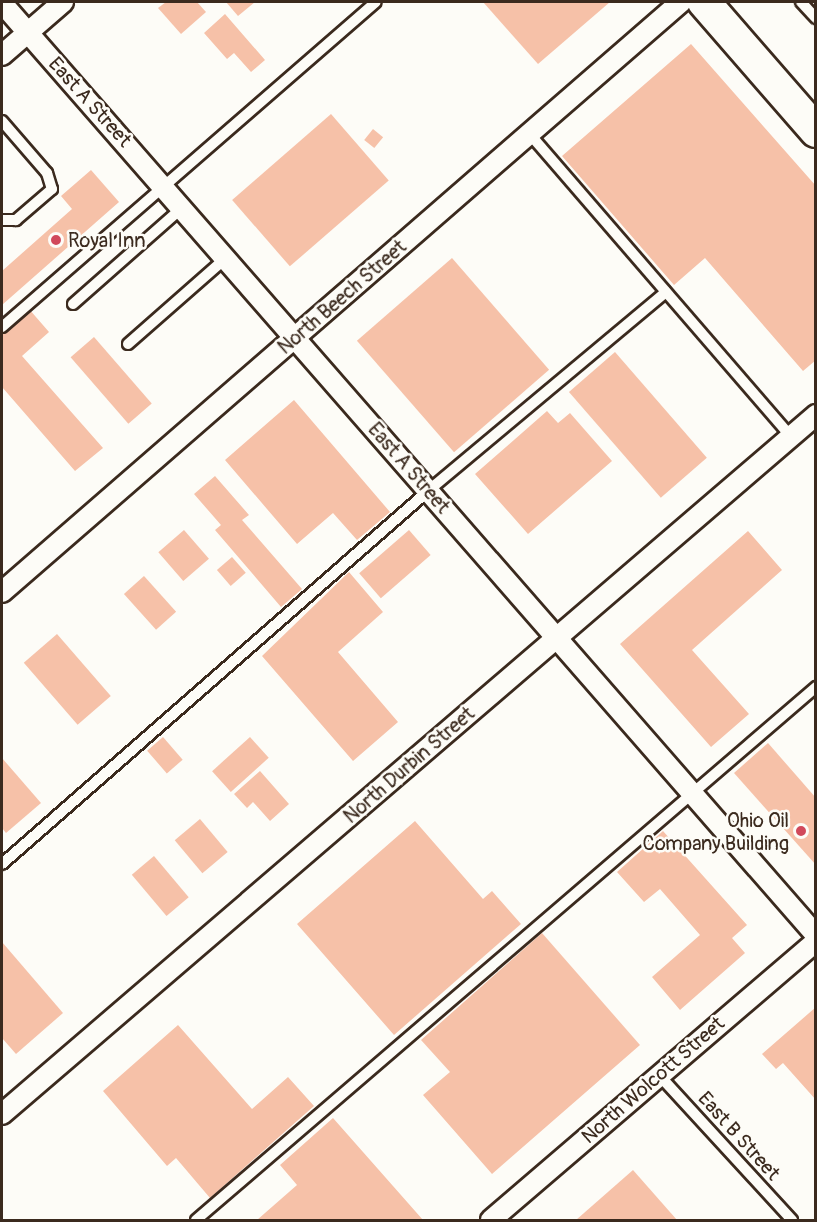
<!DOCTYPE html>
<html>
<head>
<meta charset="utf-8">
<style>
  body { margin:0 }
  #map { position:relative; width:817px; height:1222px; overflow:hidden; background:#fdfcf7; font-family:Pangolin,sans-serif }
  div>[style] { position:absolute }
  .building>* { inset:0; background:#f6c1a8; transform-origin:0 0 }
  .roads { filter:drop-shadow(2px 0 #3b2a1e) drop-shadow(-2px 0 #3b2a1e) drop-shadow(0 2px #3b2a1e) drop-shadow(0 -2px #3b2a1e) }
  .lane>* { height:10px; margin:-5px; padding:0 5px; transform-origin:5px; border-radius:5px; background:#fdfcf7 }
  .street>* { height:20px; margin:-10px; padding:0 10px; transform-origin:10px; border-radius:10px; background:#fdfcf7 }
  .primary>* { height:32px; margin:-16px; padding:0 16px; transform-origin:16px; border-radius:16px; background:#fdfcf7 }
  .dots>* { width:16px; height:16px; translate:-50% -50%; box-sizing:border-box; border:3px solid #fdfcf7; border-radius:50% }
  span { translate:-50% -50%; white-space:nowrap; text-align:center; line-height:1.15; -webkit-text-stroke:5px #fdfcf7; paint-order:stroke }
  .street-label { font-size:20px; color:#3b2a1e }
  .poi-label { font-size:20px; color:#3b2a1e }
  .left { translate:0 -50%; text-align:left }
  .right { translate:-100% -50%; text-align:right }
  .frame { position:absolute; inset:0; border:3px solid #3b2a1e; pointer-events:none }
</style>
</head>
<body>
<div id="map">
  <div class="building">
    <i style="clip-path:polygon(166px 2px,197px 2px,206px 12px,181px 34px,158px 8px)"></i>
    <i style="clip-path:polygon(226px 2px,255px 2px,238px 16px)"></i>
    <i style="clip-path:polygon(483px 2px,610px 2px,538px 64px)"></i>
    <i style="clip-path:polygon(225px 14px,265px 60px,251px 72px,234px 53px,227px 59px,204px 33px)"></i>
    <i style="clip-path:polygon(691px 44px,816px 186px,816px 360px,803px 371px,705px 258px,674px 285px,562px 156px)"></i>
    <i style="left:331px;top:114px;width:88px;height:131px;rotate:49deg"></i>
    <i style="left:373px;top:129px;width:13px;height:14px;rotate:39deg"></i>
    <i style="clip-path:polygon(91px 170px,119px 202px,2px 305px,2px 271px,72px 209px,61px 196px)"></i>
    <i style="left:452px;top:258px;width:148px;height:126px;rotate:49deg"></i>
    <i style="clip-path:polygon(29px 309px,49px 332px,22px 356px,103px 448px,75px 471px,2px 387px,2px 332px)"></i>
    <i style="left:94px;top:337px;width:88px;height:31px;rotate:49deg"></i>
    <i style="left:615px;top:352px;width:140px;height:61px;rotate:49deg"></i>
    <i style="clip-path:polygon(294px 400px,390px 512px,357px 540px,333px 513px,297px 544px,225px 460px)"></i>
    <i style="clip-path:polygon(547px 411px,558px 423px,570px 413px,612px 461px,528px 534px,475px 474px)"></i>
    <i style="clip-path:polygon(215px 476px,249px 515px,242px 520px,302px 589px,281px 607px,215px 530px,221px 525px,194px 494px)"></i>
    <i style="left:184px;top:530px;width:38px;height:34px;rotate:49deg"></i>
    <i style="left:409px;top:530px;width:33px;height:66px;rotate:49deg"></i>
    <i style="clip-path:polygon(748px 531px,782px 570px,692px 650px,749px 714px,711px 747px,620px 644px)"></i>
    <i style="left:232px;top:557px;width:21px;height:20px;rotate:49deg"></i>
    <i style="clip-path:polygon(349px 572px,383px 612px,338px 652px,398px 722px,353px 761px,262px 656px)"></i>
    <i style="left:144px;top:576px;width:48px;height:27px;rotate:48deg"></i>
    <i style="left:57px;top:634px;width:82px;height:44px;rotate:49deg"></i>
    <i style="left:163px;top:737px;width:30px;height:21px;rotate:49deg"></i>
    <i style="left:250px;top:737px;width:28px;height:51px;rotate:48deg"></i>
    <i style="clip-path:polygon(768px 743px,816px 798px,816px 865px,734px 773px)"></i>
    <i style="clip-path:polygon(2px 758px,41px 803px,6px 833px,2px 828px)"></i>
    <i style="clip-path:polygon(260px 771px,289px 804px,270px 821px,253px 802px,247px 808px,234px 794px)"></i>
    <i style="left:200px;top:819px;width:43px;height:33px;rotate:50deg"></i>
    <i style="clip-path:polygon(415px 821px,483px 899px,492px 891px,521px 924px,394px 1035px,297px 924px)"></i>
    <i style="clip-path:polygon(663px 831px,747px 925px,732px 938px,745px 953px,680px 1010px,652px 977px,700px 935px,660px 889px,644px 902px,617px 872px)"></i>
    <i style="left:154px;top:856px;width:54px;height:29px;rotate:50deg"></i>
    <i style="clip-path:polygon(542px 933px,640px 1045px,492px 1174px,423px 1095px,450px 1072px,421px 1040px)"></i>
    <i style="clip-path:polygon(2px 942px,63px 1013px,16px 1054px,2px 1038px)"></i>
    <i style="clip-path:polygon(816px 1007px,816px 1100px,783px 1063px,776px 1069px,762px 1054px)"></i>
    <i style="clip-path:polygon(178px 1025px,252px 1109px,288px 1077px,314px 1106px,210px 1198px,176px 1158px,167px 1166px,103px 1091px)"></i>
    <i style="clip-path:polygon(333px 1118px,423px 1220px,257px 1220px,297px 1185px,280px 1165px)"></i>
    <i style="clip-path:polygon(633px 1170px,677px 1220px,576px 1220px)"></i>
  </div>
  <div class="roads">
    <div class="lane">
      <i style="left:801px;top:2px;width:22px;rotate:47deg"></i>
      <i style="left:2px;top:121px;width:69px;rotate:49.1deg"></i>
      <i style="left:47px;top:173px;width:17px;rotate:73deg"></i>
      <i style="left:52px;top:189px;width:48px;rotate:139.3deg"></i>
      <i style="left:16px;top:220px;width:14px;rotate:180deg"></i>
      <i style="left:528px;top:132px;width:403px;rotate:49.2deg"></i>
      <i style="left:73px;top:304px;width:147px;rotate:-41.4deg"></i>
      <i style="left:2px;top:327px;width:495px;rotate:-41deg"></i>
      <i style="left:128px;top:344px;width:132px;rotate:-41.3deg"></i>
      <i style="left:2px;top:864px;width:566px;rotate:-41.2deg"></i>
      <i style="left:428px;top:491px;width:310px;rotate:-39.9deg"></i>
      <i style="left:659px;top:1075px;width:197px;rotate:47.5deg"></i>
      <i style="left:196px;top:1220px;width:818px;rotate:-40.68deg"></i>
    </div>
    <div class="street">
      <i style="left:2px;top:3px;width:1237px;rotate:48.87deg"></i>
      <i style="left:2px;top:55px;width:81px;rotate:-41deg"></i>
      <i style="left:2px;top:592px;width:900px;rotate:-40.99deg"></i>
      <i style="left:2px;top:1114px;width:1073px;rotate:-40.65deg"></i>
      <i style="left:491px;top:1220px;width:428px;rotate:-40.6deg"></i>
    </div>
    <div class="primary">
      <i style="left:704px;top:2px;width:171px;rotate:49deg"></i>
    </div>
  </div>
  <div class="dots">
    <i style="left:56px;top:240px;background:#d1495b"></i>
    <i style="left:801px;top:831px;background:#d1495b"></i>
  </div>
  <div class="street-label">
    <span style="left:90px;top:102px;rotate:48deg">East A Street</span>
    <span style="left:342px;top:297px;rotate:-41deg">North Beech Street</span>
    <span style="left:409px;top:468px;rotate:49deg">East A Street</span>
    <span style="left:409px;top:765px;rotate:-41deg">North Durbin Street</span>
    <span style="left:653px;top:1080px;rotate:-41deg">North Wolcott Street</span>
    <span style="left:739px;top:1136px;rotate:48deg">East B Street</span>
  </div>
  <div class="poi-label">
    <span class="left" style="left:68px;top:240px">Royal Inn</span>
    <span class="right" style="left:789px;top:832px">Ohio Oil<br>Company Building</span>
  </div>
  <div class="frame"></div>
</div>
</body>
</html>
